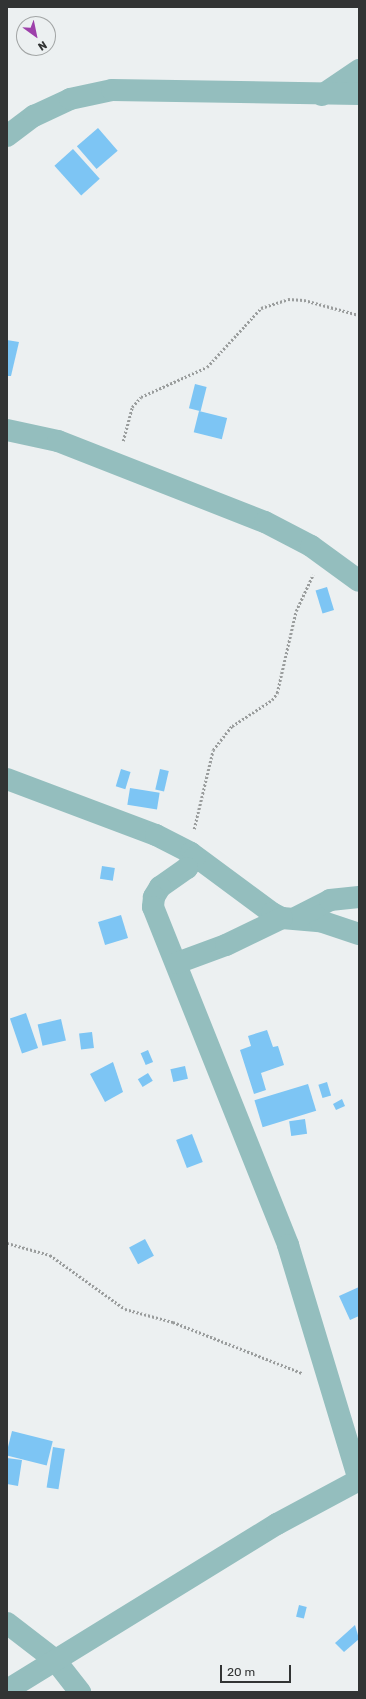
<!DOCTYPE html>
<html>
<head>
<meta charset="utf-8">
<style>
  body { margin:0 }
  #map { position:relative; width:366px; height:1699px; overflow:hidden; background:#ecf0f1; font-family:Rubik,sans-serif }
  div>[style] { position:absolute }
  .building>* { inset:0; background:#7dc5f4; transform-origin:0 0 }
  .path>* { height:2.5px; margin-top:-1.25px; transform-origin:0; background:repeating-linear-gradient(90deg,#9a9d9d 0 2px,transparent 0 4px) }
  .street>* { height:22px; margin:-11px; padding:0 11px; transform-origin:11px; border-radius:11px; background:#94bebe }
  span { translate:-50% -50%; white-space:nowrap; text-align:center; line-height:1.15; -webkit-text-stroke:3px #ecf0f1; paint-order:stroke }
  .frame { position:absolute; inset:0; border:8px solid #323434; pointer-events:none }
  .north { position:absolute; left:16px; top:16px; width:40px; height:40px; box-sizing:border-box; background:#ecf0f1; border:1px solid #a2a5a5; border-radius:50%; rotate:147deg; font-size:11px; font-weight:700; line-height:16px; text-align:center; color:#323434 }
  .north::after { content:''; display:block; margin:auto; width:14px; height:18px; background:#9d40aa; clip-path:polygon(50% 0,100% 100%,50% 72%,0 100%) }
  .scale { position:absolute; left:220px; top:1665px; width:71px; height:18px; box-sizing:border-box; border:2px solid #323434; border-top:0; padding-left:5px; font-size:12px; line-height:14px; white-space:nowrap; color:#323434; -webkit-text-stroke:3px #ecf0f1; paint-order:stroke }
</style>
</head>
<body>
<div id="map">
  <div class="building">
    <i style="left:98px;top:128px;width:30px;height:28px;rotate:49deg"></i>
    <i style="left:73px;top:149px;width:40px;height:25px;rotate:48deg"></i>
    <i style="clip-path:polygon(7px 340px,19px 342px,11px 376px,7px 376px)"></i>
    <i style="left:195px;top:384px;width:12px;height:25px;rotate:14deg"></i>
    <i style="left:199px;top:411px;width:29px;height:22px;rotate:14deg"></i>
    <i style="left:327px;top:587px;width:24px;height:12px;rotate:73deg"></i>
    <i style="left:121px;top:769px;width:10px;height:18px;rotate:17deg"></i>
    <i style="left:160px;top:769px;width:9px;height:21px;rotate:13deg"></i>
    <i style="left:130px;top:788px;width:30px;height:17px;rotate:9deg"></i>
    <i style="left:102px;top:866px;width:13px;height:13px;rotate:9deg"></i>
    <i style="left:121px;top:915px;width:24px;height:24px;rotate:73deg"></i>
    <i style="left:26px;top:1013px;width:37px;height:17px;rotate:71deg"></i>
    <i style="left:61px;top:1019px;width:22px;height:24px;rotate:77deg"></i>
    <i style="clip-path:polygon(267px 1030px,273px 1047px,278px 1046px,284px 1065px,261px 1073px,266px 1090px,254px 1094px,240px 1050px,251px 1046px,248px 1036px)"></i>
    <i style="left:92px;top:1032px;width:16px;height:13px;rotate:83deg"></i>
    <i style="left:148px;top:1050px;width:13px;height:8px;rotate:67deg"></i>
    <i style="clip-path:polygon(113px 1062px,123px 1092px,105px 1102px,90px 1074px)"></i>
    <i style="left:185px;top:1066px;width:13px;height:15px;rotate:77deg"></i>
    <i style="left:148px;top:1073px;width:9px;height:12px;rotate:58deg"></i>
    <i style="left:327px;top:1082px;width:14px;height:9px;rotate:73deg"></i>
    <i style="left:308px;top:1084px;width:28px;height:56px;rotate:73deg"></i>
    <i style="clip-path:polygon(342px 1099px,345px 1106px,336px 1110px,333px 1104px)"></i>
    <i style="left:305px;top:1119px;width:15px;height:16px;rotate:82deg"></i>
    <i style="left:192px;top:1134px;width:30px;height:17px;rotate:69deg"></i>
    <i style="left:145px;top:1239px;width:19px;height:18px;rotate:62deg"></i>
    <i style="clip-path:polygon(359px 1287px,359px 1316px,350px 1320px,339px 1296px)"></i>
    <i style="left:12px;top:1431px;width:42px;height:25px;rotate:14deg"></i>
    <i style="left:53px;top:1447px;width:12px;height:41px;rotate:9deg"></i>
    <i style="clip-path:polygon(7px 1458px,22px 1460px,18px 1486px,7px 1484px)"></i>
    <i style="left:299px;top:1605px;width:8px;height:12px;rotate:14deg"></i>
    <i style="clip-path:polygon(355px 1625px,359px 1639px,344px 1652px,335px 1643px)"></i>
  </div>
  <div class="path">
    <i style="left:123px;top:441px;width:35px;rotate:-75deg"></i>
    <i style="left:132px;top:407px;width:13px;rotate:-48deg"></i>
    <i style="left:141px;top:397px;width:72px;rotate:-24.4deg"></i>
    <i style="left:207px;top:367px;width:80px;rotate:-47.5deg"></i>
    <i style="left:261px;top:308px;width:28px;rotate:-18deg"></i>
    <i style="left:288px;top:299px;width:16px;rotate:4deg"></i>
    <i style="left:304px;top:300px;width:57px;rotate:15.3deg"></i>
    <i style="left:194px;top:829px;width:81px;rotate:-76.5deg"></i>
    <i style="left:213px;top:750px;width:31px;rotate:-52deg"></i>
    <i style="left:232px;top:726px;width:48px;rotate:-33deg"></i>
    <i style="left:272px;top:700px;width:9px;rotate:-54deg"></i>
    <i style="left:277px;top:693px;width:84px;rotate:-77deg"></i>
    <i style="left:296px;top:611px;width:40px;rotate:-65deg"></i>
    <i style="left:7px;top:1243px;width:45px;rotate:15.6deg"></i>
    <i style="left:50px;top:1255px;width:92px;rotate:35.8deg"></i>
    <i style="left:125px;top:1309px;width:50px;rotate:15.2deg"></i>
    <i style="left:173px;top:1322px;width:139px;rotate:21.6deg"></i>
  </div>
  <div class="street">
    <i style="left:322px;top:95px;width:45px;rotate:-34deg"></i>
    <i style="left:7px;top:136px;width:34px;rotate:-37deg"></i>
    <i style="left:34px;top:116px;width:40px;rotate:-25deg"></i>
    <i style="left:70px;top:99px;width:43px;rotate:-12.1deg"></i>
    <i style="left:112px;top:90px;width:247px;rotate:0.9deg"></i>
    <i style="left:7px;top:430px;width:52px;rotate:12.2deg"></i>
    <i style="left:58px;top:441px;width:222px;rotate:21.4deg"></i>
    <i style="left:265px;top:522px;width:52px;rotate:27.6deg"></i>
    <i style="left:311px;top:546px;width:59px;rotate:36.1deg"></i>
    <i style="left:7px;top:779px;width:159px;rotate:20.6deg"></i>
    <i style="left:156px;top:835px;width:39px;rotate:27deg"></i>
    <i style="left:191px;top:853px;width:101px;rotate:36.5deg"></i>
    <i style="left:272px;top:913px;width:11px;rotate:27deg"></i>
    <i style="left:282px;top:918px;width:38px;rotate:5deg"></i>
    <i style="left:320px;top:921px;width:41px;rotate:18.4deg"></i>
    <i style="left:195px;top:857px;width:14px;rotate:126deg"></i>
    <i style="left:187px;top:868px;width:33px;rotate:145deg"></i>
    <i style="left:160px;top:887px;width:12px;rotate:121deg"></i>
    <i style="left:154px;top:897px;width:10px;rotate:96deg"></i>
    <i style="left:153px;top:907px;width:364px;rotate:68.2deg"></i>
    <i style="left:288px;top:1245px;width:245px;rotate:73.2deg"></i>
    <i style="left:297px;top:917px;width:37px;rotate:-27deg"></i>
    <i style="left:330px;top:900px;width:29px;rotate:-6deg"></i>
    <i style="left:177px;top:963px;width:52px;rotate:-20.2deg"></i>
    <i style="left:226px;top:945px;width:62px;rotate:-25.7deg"></i>
    <i style="left:7px;top:1623px;width:61px;rotate:37.6deg"></i>
    <i style="left:55px;top:1660px;width:41px;rotate:52deg"></i>
    <i style="left:7px;top:1690px;width:317px;rotate:-31.6deg"></i>
    <i style="left:277px;top:1524px;width:93px;rotate:-28.2deg"></i>
  </div>
  <div class="frame"></div>
  <div class="north">N</div>
  <div class="scale">20 m</div>
</div>
</body>
</html>
